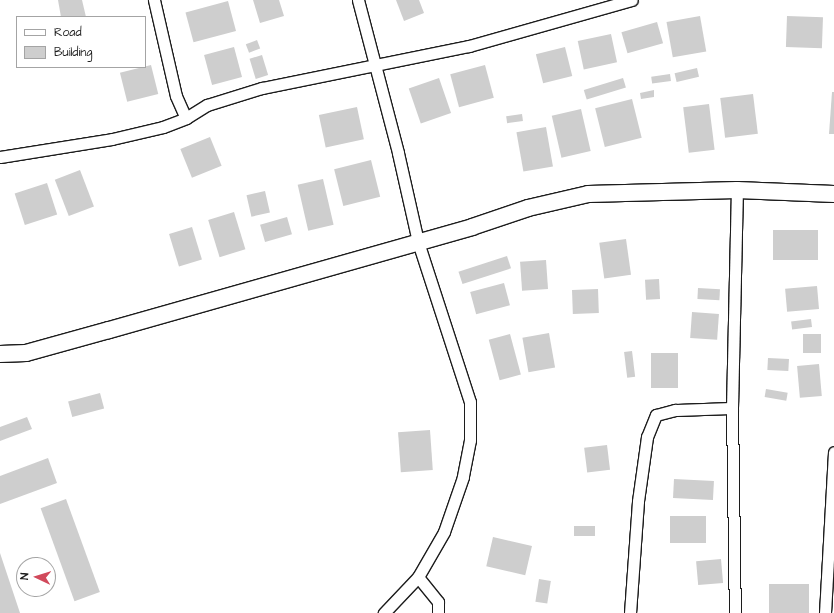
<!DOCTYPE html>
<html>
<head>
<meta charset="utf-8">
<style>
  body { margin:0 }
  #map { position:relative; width:834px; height:613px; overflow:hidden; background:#fff; font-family:"Architects Daughter",sans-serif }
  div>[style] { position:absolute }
  .building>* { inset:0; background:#cecece; transform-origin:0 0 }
  .roads { filter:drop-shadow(1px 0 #1c1c1c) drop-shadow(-1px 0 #1c1c1c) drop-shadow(0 1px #1c1c1c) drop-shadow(0 -1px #1c1c1c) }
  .street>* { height:11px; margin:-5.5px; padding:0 5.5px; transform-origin:5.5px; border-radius:5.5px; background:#fff }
  .secondary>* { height:16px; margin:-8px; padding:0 8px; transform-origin:8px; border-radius:8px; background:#fff }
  span { translate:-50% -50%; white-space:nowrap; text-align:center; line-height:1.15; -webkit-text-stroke:3px #fff; paint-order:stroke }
  .legend { position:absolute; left:16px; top:16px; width:130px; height:52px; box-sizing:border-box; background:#fff; border:1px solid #a4a4a4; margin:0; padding:5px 7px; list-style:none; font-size:12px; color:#1c1c1c }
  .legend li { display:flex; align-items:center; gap:8px; height:20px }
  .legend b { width:20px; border:1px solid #a4a4a4 }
  .north { position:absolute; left:16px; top:557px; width:40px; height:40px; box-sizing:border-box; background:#fff; border:1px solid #a4a4a4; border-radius:50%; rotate:274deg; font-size:11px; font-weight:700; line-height:16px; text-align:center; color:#1c1c1c }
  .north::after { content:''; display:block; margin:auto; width:14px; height:18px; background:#d1495b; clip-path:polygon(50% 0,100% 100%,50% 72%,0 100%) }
</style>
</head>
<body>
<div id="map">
  <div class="building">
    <i style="clip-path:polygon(58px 0,82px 0,86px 17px,61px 17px)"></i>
    <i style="clip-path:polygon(253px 0,279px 0,284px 16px,260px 23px)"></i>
    <i style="clip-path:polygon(396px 0,419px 0,424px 13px,404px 21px)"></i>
    <i style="left:228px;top:1px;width:31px;height:44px;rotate:75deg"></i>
    <i style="left:700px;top:16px;width:36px;height:34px;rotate:80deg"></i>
    <i style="left:787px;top:16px;width:36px;height:31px;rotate:2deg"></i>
    <i style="left:657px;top:22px;width:22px;height:37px;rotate:74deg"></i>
    <i style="left:611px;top:34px;width:29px;height:34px;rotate:78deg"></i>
    <i style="left:257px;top:40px;width:9px;height:12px;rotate:69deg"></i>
    <i style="left:234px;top:47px;width:31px;height:31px;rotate:75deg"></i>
    <i style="left:565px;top:47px;width:30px;height:30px;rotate:76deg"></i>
    <i style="left:262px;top:55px;width:21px;height:13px;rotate:73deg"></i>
    <i style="left:151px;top:65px;width:30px;height:32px;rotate:76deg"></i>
    <i style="left:485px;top:65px;width:34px;height:36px;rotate:75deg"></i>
    <i style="left:697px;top:68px;width:9px;height:23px;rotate:77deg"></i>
    <i style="left:670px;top:74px;width:7px;height:19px;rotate:82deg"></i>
    <i style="left:439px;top:78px;width:37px;height:32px;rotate:71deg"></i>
    <i style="left:623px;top:78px;width:10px;height:41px;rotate:73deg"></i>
    <i style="clip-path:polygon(654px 90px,654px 97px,641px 99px,640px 93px)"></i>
    <i style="clip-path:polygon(832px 92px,834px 92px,834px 134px,829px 134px)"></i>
    <i style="left:753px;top:94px;width:40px;height:33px;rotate:83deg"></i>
    <i style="left:632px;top:99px;width:40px;height:38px;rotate:76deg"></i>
    <i style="left:709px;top:104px;width:46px;height:26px;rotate:83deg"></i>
    <i style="left:357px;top:107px;width:33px;height:39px;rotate:78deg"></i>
    <i style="left:581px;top:109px;width:43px;height:30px;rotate:77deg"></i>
    <i style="left:522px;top:114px;width:7px;height:16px;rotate:82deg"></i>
    <i style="left:546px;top:127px;width:40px;height:30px;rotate:80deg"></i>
    <i style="left:210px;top:137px;width:31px;height:32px;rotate:68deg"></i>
    <i style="left:371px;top:160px;width:38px;height:38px;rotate:76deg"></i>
    <i style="left:80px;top:170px;width:39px;height:27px;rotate:69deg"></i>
    <i style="left:323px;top:179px;width:47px;height:26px;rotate:77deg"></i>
    <i style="left:47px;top:183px;width:33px;height:34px;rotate:72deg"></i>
    <i style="left:265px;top:191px;width:22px;height:19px;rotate:77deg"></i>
    <i style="left:234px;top:212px;width:39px;height:27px;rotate:73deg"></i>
    <i style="left:287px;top:217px;width:18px;height:28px;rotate:74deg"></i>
    <i style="left:192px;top:227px;width:34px;height:24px;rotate:73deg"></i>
    <i style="left:818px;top:230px;width:30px;height:45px;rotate:90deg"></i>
    <i style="left:626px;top:239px;width:36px;height:27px;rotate:82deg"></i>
    <i style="left:507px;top:256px;width:13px;height:51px;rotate:72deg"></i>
    <i style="left:546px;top:260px;width:29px;height:26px;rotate:86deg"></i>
    <i style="left:659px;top:279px;width:20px;height:14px;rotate:87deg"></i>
    <i style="left:504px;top:283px;width:23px;height:35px;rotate:75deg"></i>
    <i style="left:817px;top:286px;width:23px;height:32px;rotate:85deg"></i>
    <i style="left:698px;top:288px;width:22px;height:11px;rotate:3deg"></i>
    <i style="left:598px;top:289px;width:24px;height:26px;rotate:88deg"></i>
    <i style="left:692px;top:312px;width:27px;height:26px;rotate:4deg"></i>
    <i style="left:811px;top:319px;width:8px;height:20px;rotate:83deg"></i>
    <i style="left:549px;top:333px;width:35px;height:27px;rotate:80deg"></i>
    <i style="left:510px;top:334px;width:42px;height:22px;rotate:75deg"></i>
    <i style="left:803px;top:334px;width:18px;height:19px"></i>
    <i style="left:632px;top:351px;width:26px;height:8px;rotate:83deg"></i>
    <i style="left:678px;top:353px;width:35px;height:27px;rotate:90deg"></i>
    <i style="left:768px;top:358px;width:21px;height:12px;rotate:3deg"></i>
    <i style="left:819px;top:364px;width:32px;height:22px;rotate:85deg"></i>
    <i style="left:766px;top:389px;width:22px;height:8px;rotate:10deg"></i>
    <i style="left:100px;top:393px;width:16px;height:33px;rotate:75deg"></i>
    <i style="clip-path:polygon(27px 417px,32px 429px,0 441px,0 427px)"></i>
    <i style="left:430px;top:430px;width:40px;height:32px;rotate:86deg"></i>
    <i style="left:607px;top:445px;width:25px;height:23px;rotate:83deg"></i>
    <i style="clip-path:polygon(48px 458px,57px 483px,0 504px,0 476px)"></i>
    <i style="left:674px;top:479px;width:40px;height:19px;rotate:3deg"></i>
    <i style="left:66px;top:499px;width:99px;height:27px;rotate:70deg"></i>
    <i style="left:670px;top:516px;width:36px;height:27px"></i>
    <i style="left:574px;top:526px;width:21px;height:10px"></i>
    <i style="left:493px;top:537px;width:40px;height:30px;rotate:13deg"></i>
    <i style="clip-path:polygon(0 553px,20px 613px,0 613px)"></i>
    <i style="left:721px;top:559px;width:24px;height:25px;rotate:85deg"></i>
    <i style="left:539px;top:579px;width:12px;height:23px;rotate:9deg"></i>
    <i style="left:769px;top:584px;width:40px;height:29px"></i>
  </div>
  <div class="roads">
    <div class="street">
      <i style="left:154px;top:0;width:98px;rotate:77.1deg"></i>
      <i style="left:176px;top:96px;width:24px;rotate:66deg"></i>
      <i style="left:358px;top:0;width:158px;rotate:75.3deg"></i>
      <i style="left:398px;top:153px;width:91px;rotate:77.3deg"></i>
      <i style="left:418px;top:242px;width:168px;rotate:72deg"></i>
      <i style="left:470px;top:402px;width:38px;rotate:90deg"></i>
      <i style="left:470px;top:440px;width:38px;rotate:101deg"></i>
      <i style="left:463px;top:477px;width:58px;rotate:109.1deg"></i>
      <i style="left:444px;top:532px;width:52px;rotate:120deg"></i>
      <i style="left:418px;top:577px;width:50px;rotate:133.4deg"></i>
      <i style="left:0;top:157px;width:113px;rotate:-9.1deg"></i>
      <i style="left:112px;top:139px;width:52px;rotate:-13.2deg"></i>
      <i style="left:163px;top:127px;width:25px;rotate:-21deg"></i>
      <i style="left:186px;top:118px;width:25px;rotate:-32deg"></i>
      <i style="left:207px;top:105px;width:58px;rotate:-17.2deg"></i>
      <i style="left:262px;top:88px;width:211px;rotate:-11.5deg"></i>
      <i style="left:469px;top:46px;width:169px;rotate:-15.8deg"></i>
      <i style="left:732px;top:408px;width:205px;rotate:89.2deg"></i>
      <i style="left:418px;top:577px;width:32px;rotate:51deg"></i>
      <i style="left:438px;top:602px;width:11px;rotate:90deg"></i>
      <i style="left:630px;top:613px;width:112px;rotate:-85.9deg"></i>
      <i style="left:638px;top:501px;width:65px;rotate:-82deg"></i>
      <i style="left:647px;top:437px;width:24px;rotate:-68deg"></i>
      <i style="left:656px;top:415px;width:20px;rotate:-15deg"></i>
      <i style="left:675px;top:410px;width:57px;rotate:-2deg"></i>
      <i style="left:732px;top:408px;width:218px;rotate:-88.7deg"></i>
      <i style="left:825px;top:613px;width:161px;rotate:-86.8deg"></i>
    </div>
    <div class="secondary">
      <i style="left:0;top:354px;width:26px;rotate:-2deg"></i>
      <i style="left:26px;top:353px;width:86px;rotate:-15.5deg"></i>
      <i style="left:109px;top:330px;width:377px;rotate:-15.8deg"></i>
      <i style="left:472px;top:227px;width:59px;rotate:-18.7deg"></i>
      <i style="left:528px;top:208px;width:62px;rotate:-13.1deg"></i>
      <i style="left:588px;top:194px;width:149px;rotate:-1.5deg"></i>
      <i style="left:737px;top:190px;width:97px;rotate:2.4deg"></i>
    </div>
  </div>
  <ul class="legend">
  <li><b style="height:5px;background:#fff"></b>Road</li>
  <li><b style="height:11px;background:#cecece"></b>Building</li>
  </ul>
  <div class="north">N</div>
</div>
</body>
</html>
